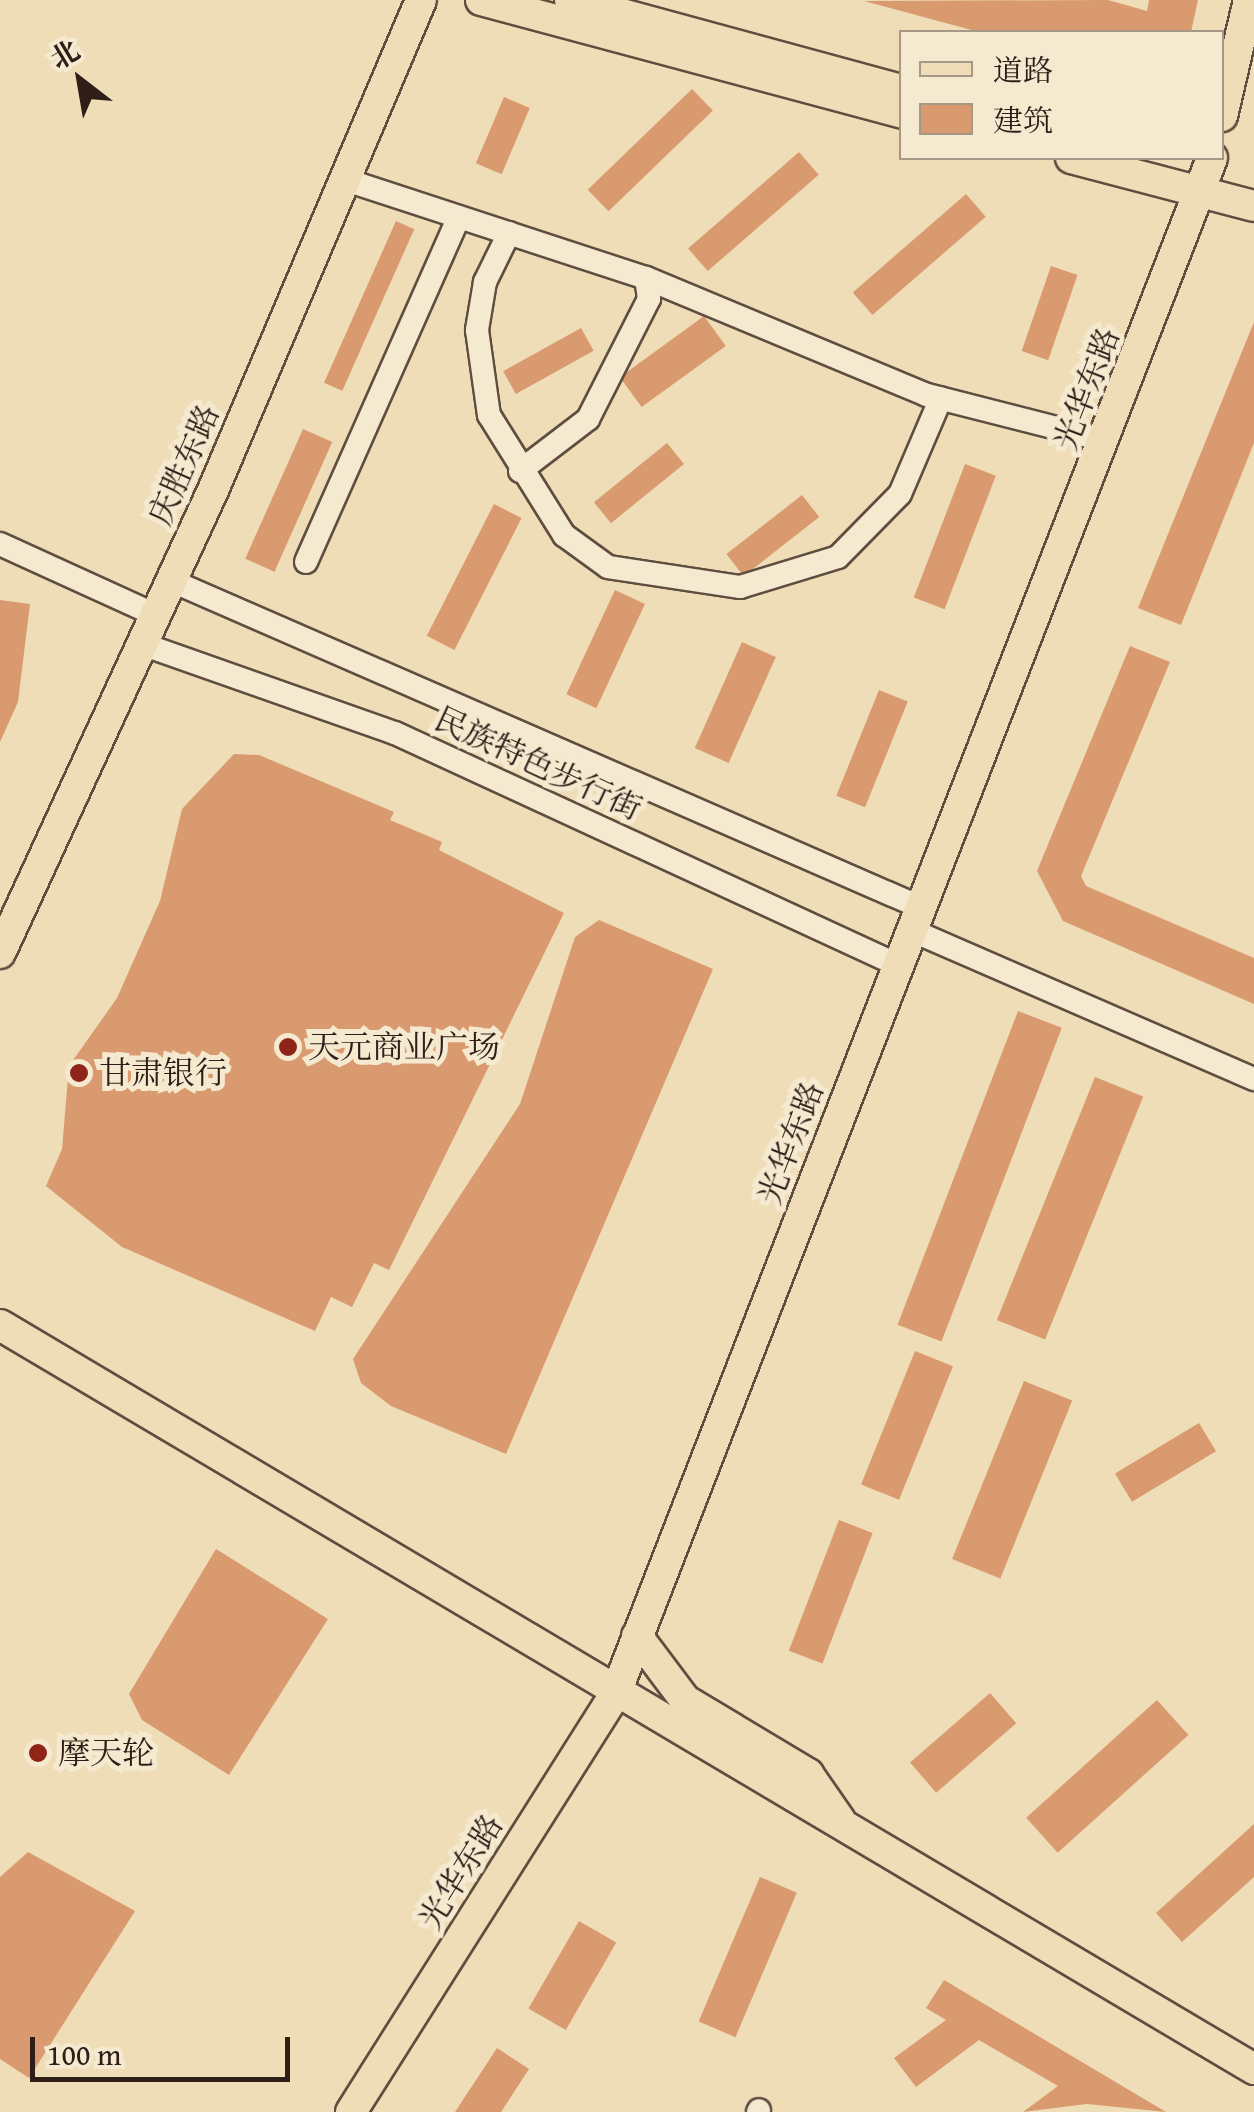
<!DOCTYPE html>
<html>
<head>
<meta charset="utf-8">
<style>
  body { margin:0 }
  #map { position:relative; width:1254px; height:2112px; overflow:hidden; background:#efddb7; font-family:"Gentium Book Plus","Noto Serif SC",serif }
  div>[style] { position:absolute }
  .building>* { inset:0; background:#d99a70; transform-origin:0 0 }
  .roads { filter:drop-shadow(2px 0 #5f4e40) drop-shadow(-2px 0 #5f4e40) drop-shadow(0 2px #5f4e40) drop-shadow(0 -2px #5f4e40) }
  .minor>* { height:22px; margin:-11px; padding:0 11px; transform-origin:11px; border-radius:11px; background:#f5e9d0 }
  .major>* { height:30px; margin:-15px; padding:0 15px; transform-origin:15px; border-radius:15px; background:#efddb7 }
  .dots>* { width:28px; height:28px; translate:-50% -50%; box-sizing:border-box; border:5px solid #f5e9d0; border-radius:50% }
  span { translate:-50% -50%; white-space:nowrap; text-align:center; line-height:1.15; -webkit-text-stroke:10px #f5e9d0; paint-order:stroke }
  .street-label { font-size:32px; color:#2f1e18 }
  .poi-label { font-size:32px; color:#2f1e18 }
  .left { translate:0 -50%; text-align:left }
  .legend { position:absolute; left:899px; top:30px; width:325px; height:130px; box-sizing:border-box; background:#f5e9d0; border:2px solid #a69886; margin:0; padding:12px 18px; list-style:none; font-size:30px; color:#2f1e18 }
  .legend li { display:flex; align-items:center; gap:20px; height:50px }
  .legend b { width:50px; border:2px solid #a69886 }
  .north { position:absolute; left:30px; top:30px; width:100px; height:100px; -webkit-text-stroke:8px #f5e9d0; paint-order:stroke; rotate:329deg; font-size:28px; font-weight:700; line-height:40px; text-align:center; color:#2f1e18 }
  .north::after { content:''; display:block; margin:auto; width:35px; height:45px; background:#2f1e18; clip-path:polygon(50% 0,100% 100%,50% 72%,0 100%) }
  .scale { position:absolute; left:30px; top:2037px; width:260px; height:45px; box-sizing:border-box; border:5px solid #2f1e18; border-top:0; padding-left:12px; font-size:30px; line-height:35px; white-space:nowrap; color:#2f1e18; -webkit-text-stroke:8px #f5e9d0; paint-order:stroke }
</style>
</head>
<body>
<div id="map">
  <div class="building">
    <i style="clip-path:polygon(1108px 0,1147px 11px,1149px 0,1198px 0,1191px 32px,979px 32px,864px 1px)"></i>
    <i style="left:692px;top:89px;width:30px;height:145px;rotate:46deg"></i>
    <i style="left:504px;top:97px;width:28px;height:72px;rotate:23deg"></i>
    <i style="left:799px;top:152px;width:30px;height:147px;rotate:49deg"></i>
    <i style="left:966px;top:194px;width:30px;height:150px;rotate:49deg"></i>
    <i style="left:396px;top:221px;width:20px;height:177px;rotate:24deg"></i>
    <i style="left:1051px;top:266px;width:28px;height:90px;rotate:19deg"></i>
    <i style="left:704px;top:316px;width:37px;height:104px;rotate:54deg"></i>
    <i style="clip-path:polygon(1254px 322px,1254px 443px,1181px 625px,1138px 608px)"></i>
    <i style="left:581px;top:328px;width:26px;height:89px;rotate:61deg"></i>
    <i style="left:303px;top:429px;width:32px;height:142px;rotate:24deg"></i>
    <i style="left:667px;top:443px;width:27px;height:94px;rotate:51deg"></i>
    <i style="left:965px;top:464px;width:33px;height:143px;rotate:21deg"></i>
    <i style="left:802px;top:495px;width:28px;height:96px;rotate:52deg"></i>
    <i style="left:494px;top:504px;width:31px;height:148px;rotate:27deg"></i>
    <i style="left:615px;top:590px;width:33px;height:115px;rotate:25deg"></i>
    <i style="clip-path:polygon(0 600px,30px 604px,18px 702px,0 742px)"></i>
    <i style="left:742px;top:642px;width:37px;height:116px;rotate:24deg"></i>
    <i style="clip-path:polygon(1130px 646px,1170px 662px,1081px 876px,1086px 886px,1254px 958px,1254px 1004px,1063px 921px,1037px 871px)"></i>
    <i style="left:879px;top:690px;width:31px;height:114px;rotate:22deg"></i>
    <i style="clip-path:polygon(234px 754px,259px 755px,394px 812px,390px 820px,442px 842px,439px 850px,564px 913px,389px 1270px,374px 1263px,352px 1307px,331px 1297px,315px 1331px,122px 1247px,46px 1186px,62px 1149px,69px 1066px,117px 998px,160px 901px,182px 809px)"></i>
    <i style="clip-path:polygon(599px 920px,713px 969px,506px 1454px,391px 1406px,361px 1383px,353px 1359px,520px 1104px,575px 937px)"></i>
    <i style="left:1018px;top:1011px;width:47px;height:336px;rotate:21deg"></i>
    <i style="left:1095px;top:1077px;width:52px;height:262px;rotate:22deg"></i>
    <i style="left:915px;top:1351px;width:41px;height:144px;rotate:22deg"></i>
    <i style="left:1024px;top:1381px;width:52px;height:192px;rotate:22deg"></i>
    <i style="left:1199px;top:1423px;width:33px;height:98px;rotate:59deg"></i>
    <i style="left:839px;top:1520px;width:36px;height:140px;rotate:21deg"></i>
    <i style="clip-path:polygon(216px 1549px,328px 1619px,229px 1775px,142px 1720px,129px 1694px)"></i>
    <i style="left:990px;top:1693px;width:40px;height:106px;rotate:49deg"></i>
    <i style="left:1157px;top:1700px;width:47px;height:176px;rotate:48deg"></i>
    <i style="clip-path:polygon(1254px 1824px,1254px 1877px,1182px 1942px,1156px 1913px)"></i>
    <i style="clip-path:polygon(28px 1852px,135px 1911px,29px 2078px,0 2059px,0 1877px)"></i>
    <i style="left:760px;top:1877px;width:40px;height:157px;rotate:23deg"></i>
    <i style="left:579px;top:1921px;width:43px;height:101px;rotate:30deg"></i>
    <i style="clip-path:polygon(944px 1980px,1166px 2112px,1087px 2104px,1023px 2112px,1058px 2086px,979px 2040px,916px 2087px,894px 2058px,946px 2020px,926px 2008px)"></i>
    <i style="clip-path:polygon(497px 2048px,529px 2069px,501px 2112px,455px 2112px)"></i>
  </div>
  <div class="roads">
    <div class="minor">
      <i style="left:343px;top:179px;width:319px;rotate:18.1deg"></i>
      <i style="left:646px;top:278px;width:304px;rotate:22.6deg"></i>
      <i style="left:927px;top:395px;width:183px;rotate:14.3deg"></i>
      <i style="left:509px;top:233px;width:55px;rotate:116.1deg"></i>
      <i style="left:485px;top:282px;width:49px;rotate:99.5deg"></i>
      <i style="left:477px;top:330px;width:86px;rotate:82deg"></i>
      <i style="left:489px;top:415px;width:142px;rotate:58deg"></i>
      <i style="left:564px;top:535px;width:54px;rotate:36deg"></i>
      <i style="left:608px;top:567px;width:134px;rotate:8.6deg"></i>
      <i style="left:740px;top:587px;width:102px;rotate:-17deg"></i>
      <i style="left:838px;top:557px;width:88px;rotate:-45.5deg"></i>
      <i style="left:900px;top:494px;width:104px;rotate:-66.9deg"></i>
      <i style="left:520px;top:471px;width:86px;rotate:-37.4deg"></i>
      <i style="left:588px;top:419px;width:135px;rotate:-63.1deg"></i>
      <i style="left:649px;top:299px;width:21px;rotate:-98deg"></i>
      <i style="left:0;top:544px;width:171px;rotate:24.5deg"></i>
      <i style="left:306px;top:562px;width:377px;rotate:-66.1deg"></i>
      <i style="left:172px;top:581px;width:816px;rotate:23.55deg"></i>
      <i style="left:142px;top:644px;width:268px;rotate:19.4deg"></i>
      <i style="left:395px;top:733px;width:554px;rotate:24.76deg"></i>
      <i style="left:911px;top:930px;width:374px;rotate:23.5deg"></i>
      <i style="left:758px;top:2112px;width:2px;rotate:-63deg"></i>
    </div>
    <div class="major">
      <i style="left:481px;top:0;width:436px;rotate:15deg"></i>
      <i style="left:570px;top:0;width:344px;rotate:15.2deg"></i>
      <i style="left:1222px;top:116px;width:119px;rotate:-76.9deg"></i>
      <i style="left:1071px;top:158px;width:189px;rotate:14.7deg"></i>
      <i style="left:0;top:953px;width:512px;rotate:-65.29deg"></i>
      <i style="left:214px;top:488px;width:530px;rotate:-67.01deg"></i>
      <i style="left:0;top:1325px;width:1458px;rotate:30.68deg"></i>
      <i style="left:637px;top:1636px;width:80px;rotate:53.1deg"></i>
      <i style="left:685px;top:1700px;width:144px;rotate:31deg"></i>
      <i style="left:808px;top:1774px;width:56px;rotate:55.2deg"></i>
      <i style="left:351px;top:2112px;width:494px;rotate:-57.7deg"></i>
      <i style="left:615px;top:1695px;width:1649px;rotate:-68.77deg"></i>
    </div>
  </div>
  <div class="dots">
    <i style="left:288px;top:1047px;background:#8f2418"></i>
    <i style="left:79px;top:1073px;background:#8f2418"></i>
    <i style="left:38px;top:1753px;background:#8f2418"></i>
  </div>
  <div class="street-label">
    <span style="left:1087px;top:389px;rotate:-69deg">光华东路</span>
    <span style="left:184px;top:465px;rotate:-66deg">庆胜东路</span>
    <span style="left:538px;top:764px;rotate:25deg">民族特色步行街</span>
    <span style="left:791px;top:1143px;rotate:-69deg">光华东路</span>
    <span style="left:461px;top:1872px;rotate:-58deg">光华东路</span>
  </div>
  <div class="poi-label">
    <span class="left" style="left:308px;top:1047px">天元商业广场</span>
    <span class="left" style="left:99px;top:1073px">甘肃银行</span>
    <span class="left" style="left:58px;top:1753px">摩天轮</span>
  </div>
  <ul class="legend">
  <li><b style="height:12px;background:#efddb7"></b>道路</li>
  <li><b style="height:28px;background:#d99a70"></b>建筑</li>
  </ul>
  <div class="north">北</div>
  <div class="scale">100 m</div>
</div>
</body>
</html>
